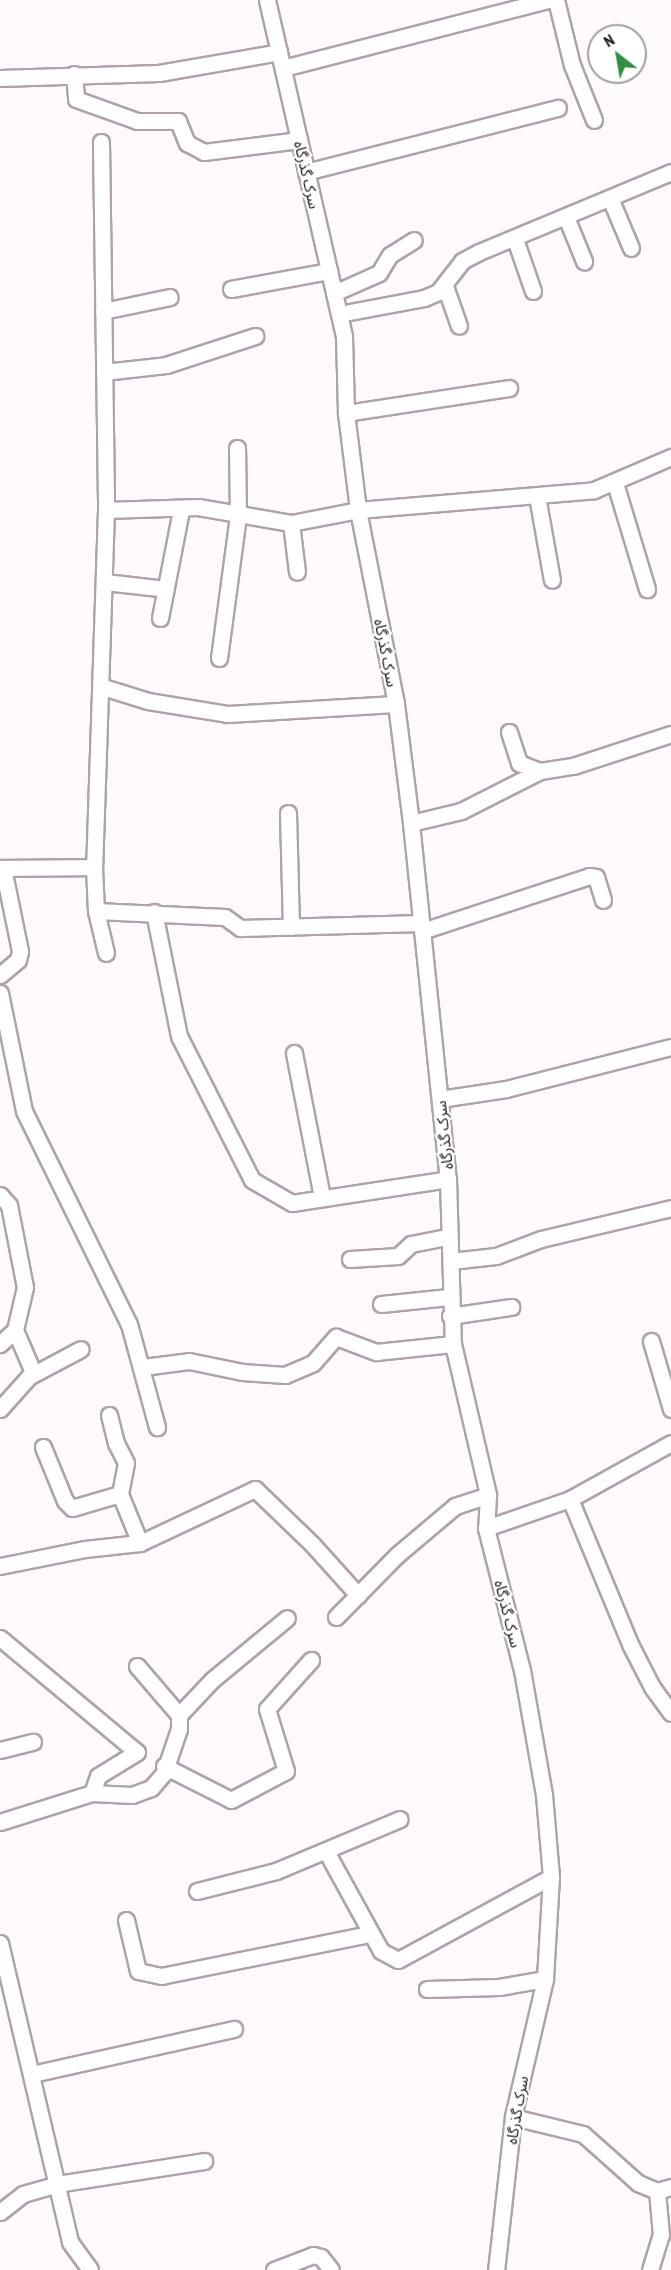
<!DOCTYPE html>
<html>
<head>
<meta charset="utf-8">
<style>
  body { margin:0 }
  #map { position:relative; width:671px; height:2270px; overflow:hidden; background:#fef9fd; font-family:"PT Sans Narrow","Noto Sans Arabic",sans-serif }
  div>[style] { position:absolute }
  .roads { filter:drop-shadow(2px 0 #aea2ad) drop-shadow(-2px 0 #aea2ad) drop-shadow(0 2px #aea2ad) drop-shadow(0 -2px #aea2ad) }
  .minor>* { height:15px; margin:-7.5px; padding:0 7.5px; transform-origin:7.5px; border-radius:7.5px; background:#fff }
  span { translate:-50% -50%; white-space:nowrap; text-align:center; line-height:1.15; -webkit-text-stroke:4.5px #fff; paint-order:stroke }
  .street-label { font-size:15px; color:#141013 }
  .north { position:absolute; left:587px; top:24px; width:60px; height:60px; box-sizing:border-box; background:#fff; border:2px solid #a19fa1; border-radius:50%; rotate:329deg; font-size:16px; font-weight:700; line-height:24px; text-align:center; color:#141013 }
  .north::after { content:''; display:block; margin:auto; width:21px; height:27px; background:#2f9145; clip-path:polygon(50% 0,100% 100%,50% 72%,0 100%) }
</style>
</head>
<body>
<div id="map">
  <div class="roads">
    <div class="minor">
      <i style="left:267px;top:0;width:345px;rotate:77.1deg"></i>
      <i style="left:344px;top:336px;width:77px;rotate:88.5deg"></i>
      <i style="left:346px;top:413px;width:98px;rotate:82.9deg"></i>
      <i style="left:358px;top:510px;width:198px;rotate:78.9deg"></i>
      <i style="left:396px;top:704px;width:120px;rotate:82.8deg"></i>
      <i style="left:411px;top:823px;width:358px;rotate:84.1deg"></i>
      <i style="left:448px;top:1179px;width:165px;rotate:88.3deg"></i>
      <i style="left:453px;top:1344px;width:155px;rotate:76.9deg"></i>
      <i style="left:488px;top:1495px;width:33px;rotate:93deg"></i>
      <i style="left:486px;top:1528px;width:146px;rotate:75.8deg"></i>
      <i style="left:522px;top:1670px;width:127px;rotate:80deg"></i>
      <i style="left:544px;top:1795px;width:82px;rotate:85.1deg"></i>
      <i style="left:551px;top:1877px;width:102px;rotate:93.4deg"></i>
      <i style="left:545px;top:1979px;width:142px;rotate:103.1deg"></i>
      <i style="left:513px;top:2117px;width:154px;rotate:96.3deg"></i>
      <i style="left:556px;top:0;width:67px;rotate:76.2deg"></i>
      <i style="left:572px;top:65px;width:59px;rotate:68.2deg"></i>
      <i style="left:283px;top:68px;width:274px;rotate:-14.4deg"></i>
      <i style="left:74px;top:74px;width:25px;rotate:85deg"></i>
      <i style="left:76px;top:99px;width:65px;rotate:19.8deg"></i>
      <i style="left:137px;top:121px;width:41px"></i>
      <i style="left:178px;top:121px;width:24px;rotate:68deg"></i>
      <i style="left:187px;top:143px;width:19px;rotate:28deg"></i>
      <i style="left:204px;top:152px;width:96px;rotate:-7.2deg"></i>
      <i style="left:0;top:78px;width:159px;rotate:-1.8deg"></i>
      <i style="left:159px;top:73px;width:122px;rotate:-9.9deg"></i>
      <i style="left:101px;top:142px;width:368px;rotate:89.2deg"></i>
      <i style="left:106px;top:510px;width:357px;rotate:91.9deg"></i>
      <i style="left:94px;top:867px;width:44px;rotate:87.4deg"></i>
      <i style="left:96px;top:911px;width:43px;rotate:76.6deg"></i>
      <i style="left:306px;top:172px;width:260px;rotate:-14.3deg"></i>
      <i style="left:610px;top:198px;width:54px;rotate:67.2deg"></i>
      <i style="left:566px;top:217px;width:48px;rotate:67.8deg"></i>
      <i style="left:515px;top:239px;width:55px;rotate:70.9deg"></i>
      <i style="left:445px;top:286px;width:42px;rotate:70.7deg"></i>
      <i style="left:231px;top:289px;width:100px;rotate:-10.4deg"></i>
      <i style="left:334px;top:293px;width:49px;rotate:-24deg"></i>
      <i style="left:379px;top:273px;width:21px;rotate:-59deg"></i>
      <i style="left:390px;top:255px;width:28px;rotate:-32deg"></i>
      <i style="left:103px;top:311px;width:68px;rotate:-11.8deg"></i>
      <i style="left:339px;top:314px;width:86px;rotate:-10.7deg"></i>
      <i style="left:424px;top:298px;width:15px;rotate:-23deg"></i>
      <i style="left:438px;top:292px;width:39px;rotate:-52deg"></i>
      <i style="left:462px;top:261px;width:19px;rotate:-28deg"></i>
      <i style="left:479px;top:252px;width:208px;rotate:-22.6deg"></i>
      <i style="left:104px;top:372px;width:62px;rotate:-6.4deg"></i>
      <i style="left:166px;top:365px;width:94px;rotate:-18deg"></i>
      <i style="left:346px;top:413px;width:165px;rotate:-8.7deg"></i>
      <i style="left:615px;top:483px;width:111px;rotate:73.2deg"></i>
      <i style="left:537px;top:496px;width:85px;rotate:79.9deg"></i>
      <i style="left:106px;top:510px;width:92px;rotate:-1.9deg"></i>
      <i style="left:198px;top:507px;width:94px;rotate:9.8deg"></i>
      <i style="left:291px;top:523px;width:68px;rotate:-11deg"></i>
      <i style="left:358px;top:510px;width:237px;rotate:-4.8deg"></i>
      <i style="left:594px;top:490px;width:84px;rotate:-23.2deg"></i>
      <i style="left:291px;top:523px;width:49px;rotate:83deg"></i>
      <i style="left:105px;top:582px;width:61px;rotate:6.5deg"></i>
      <i style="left:160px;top:618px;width:110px;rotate:-79deg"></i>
      <i style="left:219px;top:658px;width:143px;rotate:-82.4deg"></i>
      <i style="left:238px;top:516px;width:68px;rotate:-90.8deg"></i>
      <i style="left:103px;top:687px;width:47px;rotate:17.3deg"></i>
      <i style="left:148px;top:701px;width:80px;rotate:9.3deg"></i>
      <i style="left:227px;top:714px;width:169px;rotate:-3.4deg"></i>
      <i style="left:509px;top:732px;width:33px;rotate:72deg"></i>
      <i style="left:519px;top:763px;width:22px;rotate:21deg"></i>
      <i style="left:288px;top:813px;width:114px;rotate:88.5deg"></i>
      <i style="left:411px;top:823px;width:51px;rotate:-13.5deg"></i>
      <i style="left:461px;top:811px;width:89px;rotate:-26.9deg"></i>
      <i style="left:540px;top:771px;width:33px;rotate:-9deg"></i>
      <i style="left:573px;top:766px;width:103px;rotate:-18.1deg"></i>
      <i style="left:0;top:868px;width:94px;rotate:-0.6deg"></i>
      <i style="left:96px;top:911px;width:129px;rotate:2.7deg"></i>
      <i style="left:225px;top:917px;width:19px;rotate:36deg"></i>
      <i style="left:240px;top:928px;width:181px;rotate:-1.6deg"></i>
      <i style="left:154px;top:912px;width:126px;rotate:78.6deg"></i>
      <i style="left:179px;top:1036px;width:161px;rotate:63.1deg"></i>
      <i style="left:252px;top:1180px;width:46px;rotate:29.9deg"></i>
      <i style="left:292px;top:1203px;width:158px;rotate:-8.7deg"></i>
      <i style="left:422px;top:931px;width:176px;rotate:-18.2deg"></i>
      <i style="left:589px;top:876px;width:7px;rotate:8deg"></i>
      <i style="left:596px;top:877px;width:24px;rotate:73deg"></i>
      <i style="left:0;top:975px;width:23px;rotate:-40deg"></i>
      <i style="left:18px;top:960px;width:9px;rotate:-77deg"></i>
      <i style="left:20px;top:951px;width:85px;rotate:-101.6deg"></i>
      <i style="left:0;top:993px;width:120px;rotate:78.5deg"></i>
      <i style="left:24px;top:1111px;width:237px;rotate:63.8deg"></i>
      <i style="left:129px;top:1324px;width:107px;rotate:74.8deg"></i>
      <i style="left:294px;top:1053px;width:147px;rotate:79deg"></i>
      <i style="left:440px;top:1099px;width:67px;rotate:-8.6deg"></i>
      <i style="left:506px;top:1089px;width:170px;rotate:-14.3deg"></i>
      <i style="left:0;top:1195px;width:13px;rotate:48deg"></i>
      <i style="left:9px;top:1205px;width:84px;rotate:79deg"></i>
      <i style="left:25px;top:1287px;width:44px;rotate:103.1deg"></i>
      <i style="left:15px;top:1330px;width:21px;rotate:137deg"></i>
      <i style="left:350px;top:1259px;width:48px;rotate:-3.6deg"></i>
      <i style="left:398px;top:1256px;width:18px;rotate:-43deg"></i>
      <i style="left:411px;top:1244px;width:37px;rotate:-11deg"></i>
      <i style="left:451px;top:1261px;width:45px;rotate:-6.3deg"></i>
      <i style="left:496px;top:1256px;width:48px;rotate:-20.7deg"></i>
      <i style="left:541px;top:1239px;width:134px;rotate:-13.4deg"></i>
      <i style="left:381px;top:1304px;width:68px;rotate:-5.9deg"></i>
      <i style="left:450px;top:1316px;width:62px;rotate:-8.4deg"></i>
      <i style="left:651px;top:1341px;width:71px;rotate:73.6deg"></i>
      <i style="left:143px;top:1367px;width:46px;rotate:-7.4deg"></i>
      <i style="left:189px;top:1361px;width:54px;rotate:11.7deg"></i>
      <i style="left:242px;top:1372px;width:43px;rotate:4deg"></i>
      <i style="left:285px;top:1375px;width:30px;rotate:-23deg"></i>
      <i style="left:313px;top:1363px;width:35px;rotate:-49deg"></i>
      <i style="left:336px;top:1337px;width:43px;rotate:20.6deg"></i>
      <i style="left:376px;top:1352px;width:77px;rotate:-5.9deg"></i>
      <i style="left:32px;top:1375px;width:55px;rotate:-28deg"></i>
      <i style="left:0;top:1409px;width:50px;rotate:-48.3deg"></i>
      <i style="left:33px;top:1372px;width:46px;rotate:-113.2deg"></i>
      <i style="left:109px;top:1415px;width:29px;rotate:76deg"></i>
      <i style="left:116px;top:1443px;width:22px;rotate:63deg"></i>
      <i style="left:126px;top:1463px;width:32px;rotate:101deg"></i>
      <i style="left:43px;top:1447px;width:58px;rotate:67.8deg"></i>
      <i style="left:65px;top:1501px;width:10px;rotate:45deg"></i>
      <i style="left:72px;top:1508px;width:50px;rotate:-16.3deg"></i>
      <i style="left:120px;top:1494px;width:53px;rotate:67.8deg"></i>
      <i style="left:570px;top:1499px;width:159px;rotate:67.5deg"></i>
      <i style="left:631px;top:1646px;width:46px;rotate:62.9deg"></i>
      <i style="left:652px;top:1687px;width:32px;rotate:54deg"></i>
      <i style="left:486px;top:1528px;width:89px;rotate:-19deg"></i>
      <i style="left:570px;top:1499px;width:115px;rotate:-29deg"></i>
      <i style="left:0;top:1566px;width:87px;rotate:-11.3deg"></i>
      <i style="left:85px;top:1549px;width:55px;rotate:-6.2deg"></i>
      <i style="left:140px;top:1543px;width:127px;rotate:-25.2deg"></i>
      <i style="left:255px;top:1489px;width:79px;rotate:44deg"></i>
      <i style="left:312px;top:1544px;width:69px;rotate:48deg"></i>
      <i style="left:336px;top:1617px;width:87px;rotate:-45.5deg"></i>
      <i style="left:397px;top:1555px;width:76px;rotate:-40.2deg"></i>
      <i style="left:455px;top:1506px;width:35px;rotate:-18deg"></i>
      <i style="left:0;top:1638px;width:178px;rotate:39.8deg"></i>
      <i style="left:137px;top:1752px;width:46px;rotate:148.4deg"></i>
      <i style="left:98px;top:1776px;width:18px;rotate:109deg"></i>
      <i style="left:137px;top:1666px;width:65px;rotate:49.4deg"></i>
      <i style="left:0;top:1750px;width:34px;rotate:-14deg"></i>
      <i style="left:164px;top:1766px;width:75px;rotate:26.9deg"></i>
      <i style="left:231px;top:1800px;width:62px;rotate:-27.8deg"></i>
      <i style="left:286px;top:1771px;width:65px;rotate:-107deg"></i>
      <i style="left:267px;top:1709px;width:66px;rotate:-48.1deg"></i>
      <i style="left:0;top:1822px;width:96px;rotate:-17.5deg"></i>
      <i style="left:92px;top:1793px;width:40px;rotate:2.9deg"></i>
      <i style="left:132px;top:1795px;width:20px;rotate:-20deg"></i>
      <i style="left:151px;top:1788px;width:20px;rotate:-49deg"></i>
      <i style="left:164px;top:1773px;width:46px;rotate:-71.2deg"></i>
      <i style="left:179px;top:1729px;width:14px;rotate:-90deg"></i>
      <i style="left:179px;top:1715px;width:48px;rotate:-46.7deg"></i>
      <i style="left:212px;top:1680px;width:97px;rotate:-39.6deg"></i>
      <i style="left:326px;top:1851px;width:114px;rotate:61.2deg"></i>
      <i style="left:381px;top:1951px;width:19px;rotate:28deg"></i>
      <i style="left:398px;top:1960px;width:174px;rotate:-28.5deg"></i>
      <i style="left:197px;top:1891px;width:81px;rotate:-14.2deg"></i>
      <i style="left:276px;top:1871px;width:134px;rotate:-22.8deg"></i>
      <i style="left:126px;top:1920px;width:52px;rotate:76.8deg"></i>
      <i style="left:138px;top:1971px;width:24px;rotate:12deg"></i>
      <i style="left:161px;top:1976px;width:213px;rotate:-11.4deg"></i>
      <i style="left:0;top:1943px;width:307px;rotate:76.8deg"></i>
      <i style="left:70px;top:2242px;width:34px;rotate:54deg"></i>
      <i style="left:427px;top:1989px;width:72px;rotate:-1.6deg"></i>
      <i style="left:499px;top:1987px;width:47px;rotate:-9.9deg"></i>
      <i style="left:32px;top:2074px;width:207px;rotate:-12.6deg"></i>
      <i style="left:513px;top:2117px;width:72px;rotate:13.7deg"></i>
      <i style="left:583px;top:2134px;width:74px;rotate:41.7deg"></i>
      <i style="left:638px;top:2183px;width:21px;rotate:23deg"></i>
      <i style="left:657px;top:2191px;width:15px;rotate:-16deg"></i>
      <i style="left:0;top:2212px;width:29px;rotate:-38deg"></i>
      <i style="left:23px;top:2194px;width:35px;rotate:-16deg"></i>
      <i style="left:57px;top:2184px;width:149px;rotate:-8.9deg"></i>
      <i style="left:274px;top:2270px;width:42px;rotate:-21deg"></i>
      <i style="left:313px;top:2255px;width:8px;rotate:14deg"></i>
      <i style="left:321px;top:2257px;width:16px;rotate:52deg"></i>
      <i style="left:650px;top:2270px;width:37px;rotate:-73deg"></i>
      <i style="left:661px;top:2235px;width:44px;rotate:-95.2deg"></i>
    </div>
  </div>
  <div class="street-label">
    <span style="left:307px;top:175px;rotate:77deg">سرک گذرگاه</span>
    <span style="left:386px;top:653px;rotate:79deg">سرک گذرگاه</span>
    <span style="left:444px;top:1135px;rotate:-96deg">سرک گذرگاه</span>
    <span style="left:508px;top:1614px;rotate:76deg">سرک گذرگاه</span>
    <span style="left:517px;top:2110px;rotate:-80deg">سرک گذرگاه</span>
  </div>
  <div class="north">N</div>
</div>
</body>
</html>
